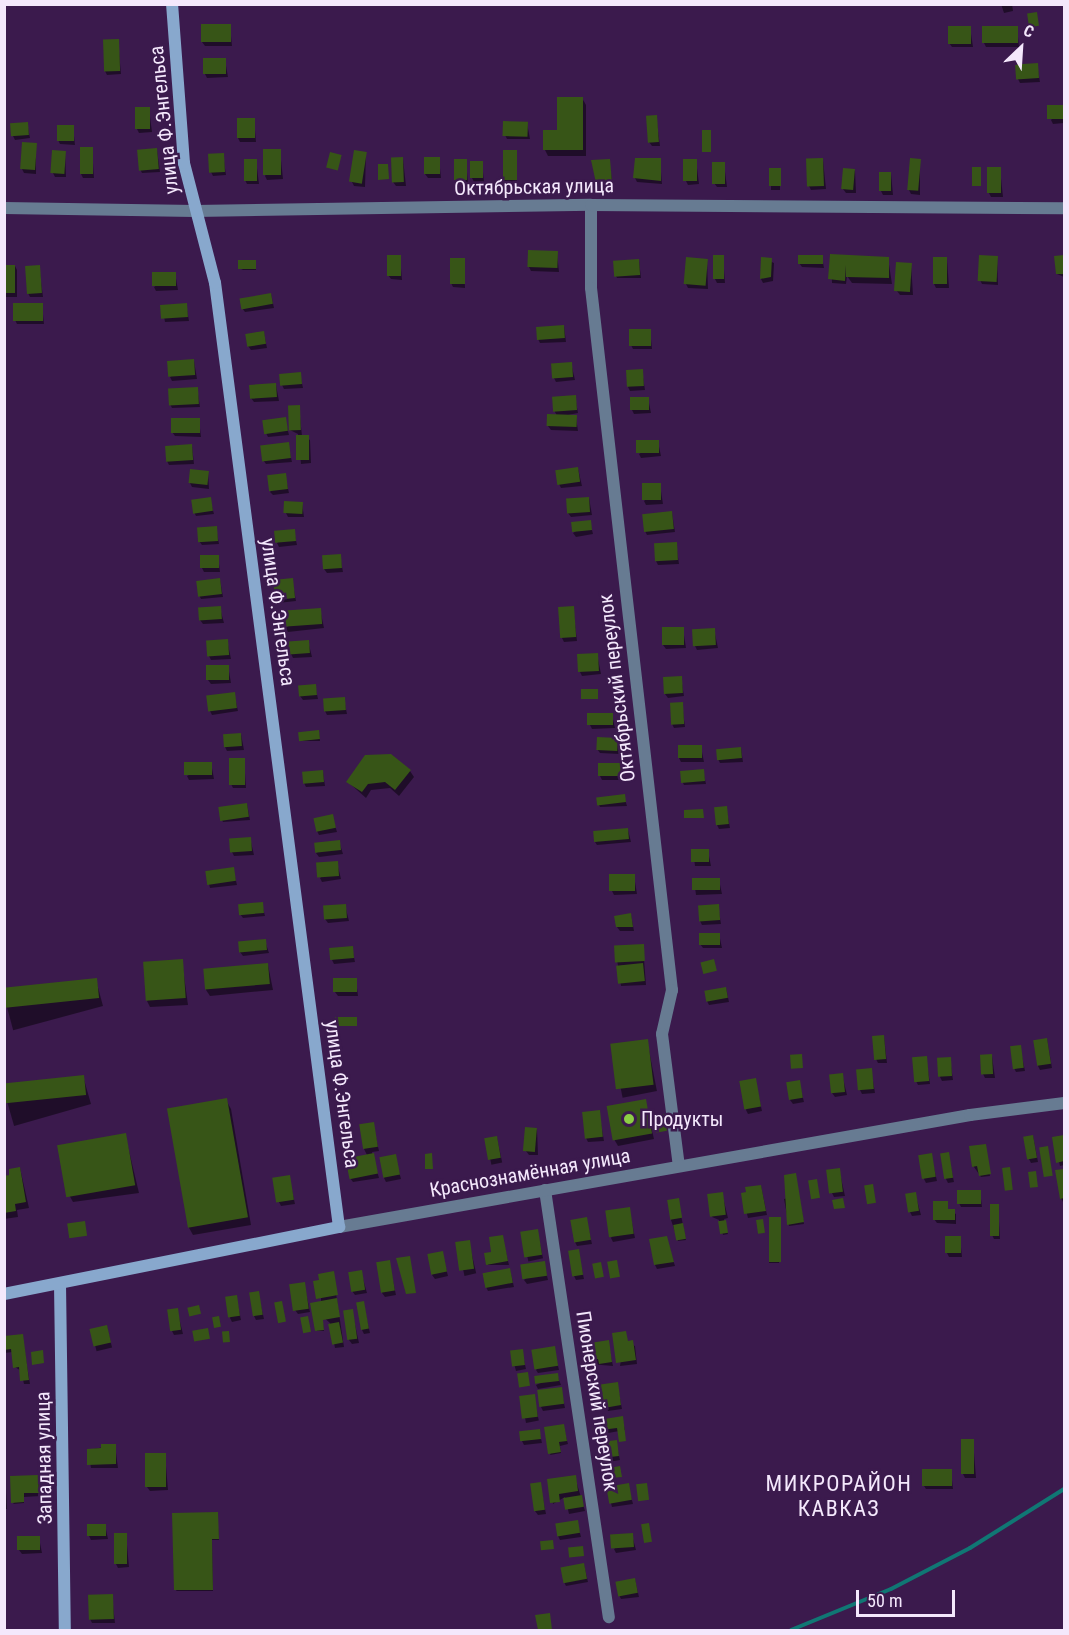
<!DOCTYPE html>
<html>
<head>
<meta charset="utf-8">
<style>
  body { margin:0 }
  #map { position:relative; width:1069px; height:1635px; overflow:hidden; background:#3b1a4d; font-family:"Roboto Condensed",sans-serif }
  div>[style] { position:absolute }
  .shadow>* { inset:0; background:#0007; transform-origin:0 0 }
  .stream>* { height:4px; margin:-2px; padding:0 2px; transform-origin:2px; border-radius:2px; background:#107774 }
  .building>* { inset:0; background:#375517; transform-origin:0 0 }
  .minor>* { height:12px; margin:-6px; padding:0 6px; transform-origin:6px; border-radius:6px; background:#677b92 }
  .secondary>* { height:12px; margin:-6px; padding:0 6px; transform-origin:6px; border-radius:6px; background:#88a8cd }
  .dots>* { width:16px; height:16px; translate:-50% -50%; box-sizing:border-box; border:3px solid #3b1a4d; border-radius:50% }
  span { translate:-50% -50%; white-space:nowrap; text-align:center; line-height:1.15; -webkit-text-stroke:5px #3b1a4d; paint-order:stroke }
  .street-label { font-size:20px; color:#f4e8fc }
  .poi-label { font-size:20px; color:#f4e8fc }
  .left { translate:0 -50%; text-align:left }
  .quarter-label { font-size:22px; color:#f4e8fc; letter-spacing:1.5px }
  .frame { position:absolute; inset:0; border:6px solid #f4e8fc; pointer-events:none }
  .north { position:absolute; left:991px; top:18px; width:60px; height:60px; -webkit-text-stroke:4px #3b1a4d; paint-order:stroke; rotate:25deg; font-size:16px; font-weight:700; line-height:24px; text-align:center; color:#f4e8fc }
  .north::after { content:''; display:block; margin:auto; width:21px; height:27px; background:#f4e8fc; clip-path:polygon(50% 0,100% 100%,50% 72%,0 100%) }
  .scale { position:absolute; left:856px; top:1590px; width:99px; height:27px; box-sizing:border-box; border:3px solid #f4e8fc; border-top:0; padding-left:8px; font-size:18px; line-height:21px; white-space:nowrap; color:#f4e8fc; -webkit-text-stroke:4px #3b1a4d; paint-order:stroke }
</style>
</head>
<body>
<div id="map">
  <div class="shadow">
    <i style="clip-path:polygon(1001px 4px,1012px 4px,1013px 11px,1004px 13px)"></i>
    <i style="clip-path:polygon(230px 26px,232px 46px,205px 46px,202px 42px)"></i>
    <i style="clip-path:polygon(970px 27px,973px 47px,952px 47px,949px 43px)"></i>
    <i style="clip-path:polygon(1017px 27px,1019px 47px,986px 47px,984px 43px)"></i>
    <i style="clip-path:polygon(118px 41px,121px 74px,107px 75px,105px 71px)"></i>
    <i style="clip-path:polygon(225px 60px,228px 77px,207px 78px,205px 74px)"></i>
    <i style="clip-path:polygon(1037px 65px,1040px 82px,1020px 83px,1018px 79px)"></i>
    <i style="clip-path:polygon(582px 98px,586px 105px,586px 156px,548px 156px,545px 150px)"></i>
    <i style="clip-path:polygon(1064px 106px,1064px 123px,1053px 124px,1051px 120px)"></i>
    <i style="clip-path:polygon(149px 109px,152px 132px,139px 133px,137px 129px)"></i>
    <i style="clip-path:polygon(656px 116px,660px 146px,652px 146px,649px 142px)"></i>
    <i style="clip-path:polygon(254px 119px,256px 142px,240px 142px,238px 138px)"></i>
    <i style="clip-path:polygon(27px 123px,30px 138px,15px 140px,13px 136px)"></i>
    <i style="clip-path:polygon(527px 123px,530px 139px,507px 139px,505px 135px)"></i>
    <i style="clip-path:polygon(73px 127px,75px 145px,60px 144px,58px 140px)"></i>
    <i style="clip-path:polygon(36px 145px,36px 174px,24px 173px,22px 169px)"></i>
    <i style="clip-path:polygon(92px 149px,94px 178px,83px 178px,81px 174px)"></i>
    <i style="clip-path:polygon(157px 150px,160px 172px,142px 173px,140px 169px)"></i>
    <i style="clip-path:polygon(280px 151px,283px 179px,267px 180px,265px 176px)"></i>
    <i style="clip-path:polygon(65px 152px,66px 177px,55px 177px,53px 173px)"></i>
    <i style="clip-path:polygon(516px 152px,517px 184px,506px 184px,504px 180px)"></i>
    <i style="clip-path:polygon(366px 153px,365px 187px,354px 186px,352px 182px)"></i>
    <i style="clip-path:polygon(223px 155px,226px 175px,213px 176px,211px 172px)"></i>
    <i style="clip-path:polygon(403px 159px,406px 186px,396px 186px,393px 182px)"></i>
    <i style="clip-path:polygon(439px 159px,441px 178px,428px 178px,425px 174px)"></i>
    <i style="clip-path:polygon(256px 160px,259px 184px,247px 184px,245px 180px)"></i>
    <i style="clip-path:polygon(466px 160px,468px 184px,458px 184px,455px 180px)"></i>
    <i style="clip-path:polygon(609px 160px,613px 186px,600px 187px,597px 183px)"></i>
    <i style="clip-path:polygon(660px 160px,662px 184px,637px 182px,635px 178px)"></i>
    <i style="clip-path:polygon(696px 160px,699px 184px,688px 185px,686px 181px)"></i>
    <i style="clip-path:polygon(823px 160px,826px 189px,811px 190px,809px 186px)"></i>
    <i style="clip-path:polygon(920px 160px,920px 195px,911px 194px,909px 190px)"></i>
    <i style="clip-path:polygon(482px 162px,484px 182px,474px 182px,472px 178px)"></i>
    <i style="clip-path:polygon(724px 164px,727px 187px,717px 187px,714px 183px)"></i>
    <i style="clip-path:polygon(1000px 169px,1003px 197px,991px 197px,989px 193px)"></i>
    <i style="left:771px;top:170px;width:9px;height:20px"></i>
    <i style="clip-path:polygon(855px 170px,856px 193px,846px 193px,843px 189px)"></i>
    <i style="clip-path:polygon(891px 173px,893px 195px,883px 195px,881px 191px)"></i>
    <i style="clip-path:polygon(557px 253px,559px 272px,531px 271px,529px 267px)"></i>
    <i style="clip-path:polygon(723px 256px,725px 283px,717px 283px,715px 279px)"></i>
    <i style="clip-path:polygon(831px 256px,888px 258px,892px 284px,852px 283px,847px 276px,846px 284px,832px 283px)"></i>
    <i style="clip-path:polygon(400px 257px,402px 280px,391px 279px,388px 275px)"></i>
    <i style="clip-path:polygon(822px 257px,824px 268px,802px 267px,799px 263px)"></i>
    <i style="clip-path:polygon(997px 257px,998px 285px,982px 284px,980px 280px)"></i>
    <i style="clip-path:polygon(1056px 257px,1064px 257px,1064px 277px,1057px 274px)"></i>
    <i style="clip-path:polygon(763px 258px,774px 263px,773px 281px,763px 283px,761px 279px)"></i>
    <i style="clip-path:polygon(947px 259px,949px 288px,936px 288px,934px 284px)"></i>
    <i style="clip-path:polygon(464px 260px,465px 288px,453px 287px,451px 283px)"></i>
    <i style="clip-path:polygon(707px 260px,708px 289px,688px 288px,686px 284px)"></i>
    <i style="clip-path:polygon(639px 261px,641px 278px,617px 278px,615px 274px)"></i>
    <i style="clip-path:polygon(256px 263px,256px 270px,241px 270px)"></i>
    <i style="clip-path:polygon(911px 264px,913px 295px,900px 295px,897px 291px)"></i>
    <i style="clip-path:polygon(4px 266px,15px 266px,17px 270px,17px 297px,4px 297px)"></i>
    <i style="clip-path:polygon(39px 266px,43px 297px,30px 297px,28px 293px)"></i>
    <i style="clip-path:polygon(175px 273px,178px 290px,156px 291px,154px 287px)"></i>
    <i style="clip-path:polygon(271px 294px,274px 308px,245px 312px,242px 308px)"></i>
    <i style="clip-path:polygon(186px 304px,189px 321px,165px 322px,162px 306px)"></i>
    <i style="clip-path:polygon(42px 305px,44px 324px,17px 324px,15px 320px)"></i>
    <i style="clip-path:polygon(564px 326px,566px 342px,540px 343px,538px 339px)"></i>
    <i style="clip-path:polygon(650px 330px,652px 349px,633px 349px,631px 345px)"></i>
    <i style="clip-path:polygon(264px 333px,267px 348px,251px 350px,248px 346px)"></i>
    <i style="clip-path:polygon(194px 361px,197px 379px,172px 381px,170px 377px)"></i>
    <i style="clip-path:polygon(571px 363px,575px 380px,556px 382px,554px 378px)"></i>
    <i style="clip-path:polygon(642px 371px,645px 390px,630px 391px,628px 387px)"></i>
    <i style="clip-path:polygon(300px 374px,303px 388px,284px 389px,282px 385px)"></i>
    <i style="clip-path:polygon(276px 385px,279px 401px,254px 402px,251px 398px)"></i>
    <i style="clip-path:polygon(197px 388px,200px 407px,172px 408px,170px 404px)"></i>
    <i style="clip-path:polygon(575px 396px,578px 413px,563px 416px,576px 417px,578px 431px,551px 430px,548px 426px,557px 416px,554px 410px)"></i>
    <i style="clip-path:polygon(648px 398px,651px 413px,634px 414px,632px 410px)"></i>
    <i style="clip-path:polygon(299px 407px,302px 436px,310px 440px,311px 463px,301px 464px,298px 434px,290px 430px)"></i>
    <i style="clip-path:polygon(285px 419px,289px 435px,268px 437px,266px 433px)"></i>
    <i style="clip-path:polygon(199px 420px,201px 437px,175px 436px,172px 432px)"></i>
    <i style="clip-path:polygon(658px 442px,661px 456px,641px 458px,639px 454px)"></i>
    <i style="clip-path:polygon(288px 444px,292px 462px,266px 464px,263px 460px)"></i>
    <i style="clip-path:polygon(192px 446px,194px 464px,169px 465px,167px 461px)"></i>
    <i style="clip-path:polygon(578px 469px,582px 486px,561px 488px,559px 484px)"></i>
    <i style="clip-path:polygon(208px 472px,209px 489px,192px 487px,190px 483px)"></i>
    <i style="clip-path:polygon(285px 475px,289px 493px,273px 495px,270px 492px)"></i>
    <i style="clip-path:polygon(660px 485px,663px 504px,646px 505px,644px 501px)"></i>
    <i style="clip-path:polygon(589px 498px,592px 515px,571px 517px,568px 513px)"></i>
    <i style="clip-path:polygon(210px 499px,214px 514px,196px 516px,194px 512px)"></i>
    <i style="clip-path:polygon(302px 503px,304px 517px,288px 517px,286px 513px)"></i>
    <i style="clip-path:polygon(672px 513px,675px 532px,647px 535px,645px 531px)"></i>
    <i style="clip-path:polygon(590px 522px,593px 534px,576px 537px,573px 533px)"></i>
    <i style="clip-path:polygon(216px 528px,219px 544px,202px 545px,199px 541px)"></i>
    <i style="clip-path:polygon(294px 531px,297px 545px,279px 547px,277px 543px)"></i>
    <i style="clip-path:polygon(676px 544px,679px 564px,658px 565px,656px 561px)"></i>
    <i style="clip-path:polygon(218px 556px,220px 572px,204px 572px,202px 568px)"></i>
    <i style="clip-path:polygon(340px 556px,343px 572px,327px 573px,324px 569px)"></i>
    <i style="clip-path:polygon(292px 579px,296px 601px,278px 603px,276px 599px)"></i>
    <i style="clip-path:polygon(220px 580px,223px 597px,201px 599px,199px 595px)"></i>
    <i style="clip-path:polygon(573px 607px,577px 641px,564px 642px,562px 638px)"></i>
    <i style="clip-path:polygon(220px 608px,224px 623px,203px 624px,200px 620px)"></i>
    <i style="clip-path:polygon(320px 609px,324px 628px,288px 632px,285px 628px)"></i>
    <i style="clip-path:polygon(683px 629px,686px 648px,666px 649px,663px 645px)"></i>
    <i style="clip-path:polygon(714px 629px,718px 648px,697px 650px,695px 646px)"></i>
    <i style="clip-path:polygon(227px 640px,231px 659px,211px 660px,209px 656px)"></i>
    <i style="clip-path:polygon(308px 641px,312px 657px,293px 658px,291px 654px)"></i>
    <i style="clip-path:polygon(597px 654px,601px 674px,582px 676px,580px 672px)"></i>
    <i style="clip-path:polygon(228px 666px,231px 683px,211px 684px,208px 680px)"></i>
    <i style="clip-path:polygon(681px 678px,684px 696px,668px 698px,665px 694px)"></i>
    <i style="clip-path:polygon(315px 685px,318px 699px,303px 700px,300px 696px)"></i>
    <i style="clip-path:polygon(234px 693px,238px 711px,212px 715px,210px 711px)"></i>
    <i style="clip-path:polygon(344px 699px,347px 714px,327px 715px,325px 711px)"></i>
    <i style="clip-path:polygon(682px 704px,685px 727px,674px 728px,672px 724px)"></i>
    <i style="clip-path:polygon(612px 715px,615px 728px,592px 729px,590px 725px)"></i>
    <i style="clip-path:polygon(319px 733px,320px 741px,301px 741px)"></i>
    <i style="clip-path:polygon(241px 734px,244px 750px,227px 751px,225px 747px)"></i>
    <i style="clip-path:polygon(617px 739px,619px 754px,600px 753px,597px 749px)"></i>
    <i style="clip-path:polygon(701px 747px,704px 762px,681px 762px,679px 758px)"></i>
    <i style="clip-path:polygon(741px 748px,743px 762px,720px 763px,718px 759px)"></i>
    <i style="clip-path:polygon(244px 759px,246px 788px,233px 788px,231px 784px)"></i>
    <i style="clip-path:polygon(211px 763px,214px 779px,189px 780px,187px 776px)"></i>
    <i style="clip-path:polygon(620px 764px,622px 780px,602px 780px,600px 776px)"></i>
    <i style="clip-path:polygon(703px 770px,706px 784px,684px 785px,682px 781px)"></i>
    <i style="clip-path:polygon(410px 771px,414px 777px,399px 796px,390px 788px,371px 790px,366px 798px,348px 782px)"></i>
    <i style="clip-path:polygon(323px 772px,325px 786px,306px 787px,304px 783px)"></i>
    <i style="clip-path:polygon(624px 796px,627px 806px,600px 807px,598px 803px)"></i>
    <i style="clip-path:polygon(247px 804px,250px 820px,223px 822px,221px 818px)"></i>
    <i style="clip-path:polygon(726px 807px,730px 828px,719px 829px,717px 825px)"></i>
    <i style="clip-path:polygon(332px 815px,337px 832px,319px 835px,317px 831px)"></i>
    <i style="clip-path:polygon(628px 830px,631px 842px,597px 845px,595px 842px)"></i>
    <i style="clip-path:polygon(250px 838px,254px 855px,234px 856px,232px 852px)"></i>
    <i style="clip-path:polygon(339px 841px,343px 854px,319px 857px,316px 853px)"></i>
    <i style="clip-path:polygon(693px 851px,708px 851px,711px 866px,695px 866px)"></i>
    <i style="clip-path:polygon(337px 863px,341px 879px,322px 882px,320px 878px)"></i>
    <i style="clip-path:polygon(233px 868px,237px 885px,210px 888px,206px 871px)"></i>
    <i style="clip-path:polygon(634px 876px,637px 894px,614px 895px,612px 891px)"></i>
    <i style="clip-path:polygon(694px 880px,719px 880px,722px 894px,696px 895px)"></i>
    <i style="clip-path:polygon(262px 904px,265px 916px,243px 918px,240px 914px)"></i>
    <i style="clip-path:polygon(345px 905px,349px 921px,328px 923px,325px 919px)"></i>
    <i style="clip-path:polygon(718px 906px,721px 924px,702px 925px,700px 921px)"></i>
    <i style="clip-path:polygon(631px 915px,634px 931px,620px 931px,617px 927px)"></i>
    <i style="clip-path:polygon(719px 934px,722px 948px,703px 948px,700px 944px)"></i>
    <i style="clip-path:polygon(265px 941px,269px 953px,243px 956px,240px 952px)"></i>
    <i style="clip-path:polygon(615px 946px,643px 946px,646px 985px,621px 986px)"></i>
    <i style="clip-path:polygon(352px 948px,355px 962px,334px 964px,332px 960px)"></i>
    <i style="clip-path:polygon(182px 961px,188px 1005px,150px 1007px,147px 1001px)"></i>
    <i style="clip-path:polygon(268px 965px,273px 990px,210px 996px,206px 990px,204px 971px)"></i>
    <i style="left:96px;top:980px;width:27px;height:93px;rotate:75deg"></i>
    <i style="clip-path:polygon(356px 980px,358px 996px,338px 996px,335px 992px)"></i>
    <i style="clip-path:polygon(726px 988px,729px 1002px,709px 1005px,707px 1001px)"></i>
    <i style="clip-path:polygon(357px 1020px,357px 1026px,336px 1026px)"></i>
    <i style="clip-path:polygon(884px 1037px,887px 1063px,878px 1063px,876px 1059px)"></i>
    <i style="clip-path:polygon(1047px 1039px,1052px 1068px,1040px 1070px,1038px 1066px)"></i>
    <i style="left:647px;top:1040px;width:52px;height:35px;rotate:79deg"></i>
    <i style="clip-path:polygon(1020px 1047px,1025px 1071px,1016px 1072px,1014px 1068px)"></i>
    <i style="clip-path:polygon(992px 1056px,995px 1078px,985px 1078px,983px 1074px)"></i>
    <i style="clip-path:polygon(926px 1057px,930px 1084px,918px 1085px,916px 1081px)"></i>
    <i style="clip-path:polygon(950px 1059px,953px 1080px,942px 1081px,940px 1077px)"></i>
    <i style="clip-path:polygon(871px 1069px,875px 1093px,862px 1094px,860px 1090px)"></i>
    <i style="clip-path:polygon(842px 1074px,847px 1095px,835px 1097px,832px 1093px)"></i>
    <i style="left:83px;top:1076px;width:29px;height:80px;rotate:74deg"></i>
    <i style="clip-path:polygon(755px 1080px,762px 1111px,748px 1114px,746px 1110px)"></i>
    <i style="clip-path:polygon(799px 1082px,804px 1102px,793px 1104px,790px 1100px)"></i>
    <i style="clip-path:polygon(226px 1100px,231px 1109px,251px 1225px,193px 1235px,188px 1226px)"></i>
    <i style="clip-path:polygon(645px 1101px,654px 1139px,618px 1146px,614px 1139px)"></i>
    <i style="clip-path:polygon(599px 1112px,604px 1141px,588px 1142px,586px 1138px)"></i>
    <i style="clip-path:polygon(373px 1124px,379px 1151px,372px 1152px,379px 1178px,353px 1182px,350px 1178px,367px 1155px,364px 1149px)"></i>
    <i style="clip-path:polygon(537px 1129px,538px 1155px,529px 1155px,526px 1151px)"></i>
    <i style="clip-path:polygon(125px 1134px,139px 1193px,73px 1202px,68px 1193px)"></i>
    <i style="clip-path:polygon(1033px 1136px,1038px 1162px,1031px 1163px,1029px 1159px)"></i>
    <i style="clip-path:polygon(1064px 1136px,1064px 1165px,1060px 1166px,1054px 1138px)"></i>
    <i style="left:497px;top:1138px;width:25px;height:11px;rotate:78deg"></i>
    <i style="clip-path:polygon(985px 1145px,990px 1176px,981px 1177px,974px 1167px,971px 1148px)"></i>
    <i style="clip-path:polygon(948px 1154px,954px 1182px,948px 1183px,946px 1179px)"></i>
    <i style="clip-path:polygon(931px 1155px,937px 1181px,926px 1183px,924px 1179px)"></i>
    <i style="clip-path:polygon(395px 1156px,401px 1179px,386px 1182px,384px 1178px)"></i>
    <i style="clip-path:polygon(20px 1168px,29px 1208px,17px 1210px,18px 1217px,4px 1219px,4px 1178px)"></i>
    <i style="clip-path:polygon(839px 1169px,845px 1196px,834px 1197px,832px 1193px)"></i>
    <i style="clip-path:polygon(1063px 1171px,1064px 1202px,1063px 1202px,1061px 1198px)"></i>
    <i style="clip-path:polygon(795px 1174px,804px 1224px,789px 1226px,784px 1199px,789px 1198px)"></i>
    <i style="clip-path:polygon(289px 1177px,295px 1204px,281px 1206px,279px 1202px)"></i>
    <i style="clip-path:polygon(761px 1186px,767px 1215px,748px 1218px,742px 1194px)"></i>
    <i style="clip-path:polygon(980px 1191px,982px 1207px,961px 1207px,959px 1203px)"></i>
    <i style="clip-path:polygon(722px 1193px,728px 1218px,724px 1219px,728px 1234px,723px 1235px,719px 1220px,712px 1217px)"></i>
    <i style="clip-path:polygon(915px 1193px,921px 1215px,912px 1216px,910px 1212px)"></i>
    <i style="clip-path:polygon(678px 1200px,686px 1240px,678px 1241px,671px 1220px)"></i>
    <i style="clip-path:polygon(947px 1202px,948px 1210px,956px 1214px,956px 1224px,937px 1223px,934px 1219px)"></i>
    <i style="clip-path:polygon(998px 1205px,1000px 1239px,994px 1239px,992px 1235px)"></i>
    <i style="clip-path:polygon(629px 1208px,635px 1238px,613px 1242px,611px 1238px)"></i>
    <i style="clip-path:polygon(586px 1218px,592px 1244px,577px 1246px,575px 1242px)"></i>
    <i style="clip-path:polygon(780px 1219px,779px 1263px,769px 1263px,769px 1262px)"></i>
    <i style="left:537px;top:1230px;width:29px;height:15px;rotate:78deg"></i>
    <i style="clip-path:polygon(502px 1236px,509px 1265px,488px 1265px,490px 1254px)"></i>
    <i style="clip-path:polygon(666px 1237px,675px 1266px,657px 1269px,655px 1265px)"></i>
    <i style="clip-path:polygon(960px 1238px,962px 1257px,949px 1257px,947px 1253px)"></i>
    <i style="left:469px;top:1242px;width:32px;height:12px;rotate:77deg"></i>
    <i style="clip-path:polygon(578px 1251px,584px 1279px,576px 1280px,574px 1276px)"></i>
    <i style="clip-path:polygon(442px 1252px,448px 1276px,435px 1279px,432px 1275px)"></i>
    <i style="clip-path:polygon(389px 1262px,396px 1295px,385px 1297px,382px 1293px)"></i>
    <i style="clip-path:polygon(544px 1263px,548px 1280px,527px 1284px,524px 1280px)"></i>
    <i style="clip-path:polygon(510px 1270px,514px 1287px,488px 1291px,486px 1287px)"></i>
    <i style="clip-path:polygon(361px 1272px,367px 1293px,355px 1295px,352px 1291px)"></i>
    <i style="clip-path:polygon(333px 1273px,344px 1347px,335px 1348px,330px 1323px,322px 1316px,324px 1331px,317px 1331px,312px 1304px,321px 1303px,321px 1281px)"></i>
    <i style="clip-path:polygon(304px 1283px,310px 1312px,298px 1314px,295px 1310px)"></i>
    <i style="clip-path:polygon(258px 1293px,264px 1319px,256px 1320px,254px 1316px)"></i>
    <i style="clip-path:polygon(236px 1296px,241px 1320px,232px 1322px,230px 1318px)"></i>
    <i style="clip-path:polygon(363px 1303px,370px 1333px,364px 1334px,362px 1330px)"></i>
    <i style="clip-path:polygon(177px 1310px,183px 1334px,174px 1335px,172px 1331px)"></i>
    <i style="clip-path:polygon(352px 1311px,359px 1343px,352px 1344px,349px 1340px)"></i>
    <i style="left:107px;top:1327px;width:21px;height:16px;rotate:76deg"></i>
    <i style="clip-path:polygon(625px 1332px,628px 1343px,635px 1346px,637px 1364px,620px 1366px)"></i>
    <i style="clip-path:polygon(22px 1335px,30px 1384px,24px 1384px,21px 1371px,15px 1367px,13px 1352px,4px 1353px,4px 1337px)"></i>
    <i style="clip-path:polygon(608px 1342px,613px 1366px,590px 1364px,587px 1360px)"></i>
    <i style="clip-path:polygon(554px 1348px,559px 1370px,538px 1373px,536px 1370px)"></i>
    <i style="clip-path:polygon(522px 1351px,526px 1369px,516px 1371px,511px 1352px)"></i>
    <i style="clip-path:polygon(557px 1375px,561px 1385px,538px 1389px,536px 1385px)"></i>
    <i style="clip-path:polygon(617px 1383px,622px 1409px,608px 1411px,605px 1403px,596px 1405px,594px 1401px)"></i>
    <i style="clip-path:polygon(561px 1389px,565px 1408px,543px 1411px,541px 1407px)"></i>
    <i style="left:534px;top:1396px;width:25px;height:13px;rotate:79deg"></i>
    <i style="clip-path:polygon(622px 1418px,625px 1430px,597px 1435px,595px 1431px)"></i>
    <i style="clip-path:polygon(563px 1426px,568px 1444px,560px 1446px,561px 1453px,550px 1455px)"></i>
    <i style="clip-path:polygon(539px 1430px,542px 1443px,524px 1445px,522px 1441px)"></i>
    <i style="clip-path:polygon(973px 1440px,976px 1478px,965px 1478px,963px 1474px)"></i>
    <i style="clip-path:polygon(616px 1442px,620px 1460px,603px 1463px,601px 1459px)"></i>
    <i style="clip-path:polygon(115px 1445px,118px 1468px,91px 1468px,88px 1450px)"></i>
    <i style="clip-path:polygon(165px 1454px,168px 1490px,150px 1491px,147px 1487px)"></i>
    <i style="clip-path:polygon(951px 1471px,953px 1489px,926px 1489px,924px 1486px)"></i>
    <i style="clip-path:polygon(37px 1476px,41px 1496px,24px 1497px,24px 1503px,13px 1504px)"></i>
    <i style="clip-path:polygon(575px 1477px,585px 1511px,569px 1514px,565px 1497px,553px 1504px,548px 1481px)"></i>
    <i style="clip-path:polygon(540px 1484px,546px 1514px,538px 1515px,535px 1511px)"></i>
    <i style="clip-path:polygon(628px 1485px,633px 1504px,612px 1507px,607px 1488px)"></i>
    <i style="clip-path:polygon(4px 1487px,6px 1489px,7px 1509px,4px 1509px)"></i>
    <i style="clip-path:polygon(217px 1514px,219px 1540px,212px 1540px,213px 1591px,176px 1591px)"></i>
    <i style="clip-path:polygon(577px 1521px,581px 1537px,560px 1540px,558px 1536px)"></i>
    <i style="clip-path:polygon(105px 1525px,108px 1539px,91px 1540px,89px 1536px)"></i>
    <i style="clip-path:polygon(126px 1534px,129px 1567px,118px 1568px,116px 1564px)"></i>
    <i style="clip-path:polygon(632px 1535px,636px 1550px,616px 1553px,614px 1549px)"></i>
    <i style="clip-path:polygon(39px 1538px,42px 1553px,22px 1554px,19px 1550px)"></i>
    <i style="clip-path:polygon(584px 1565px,588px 1582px,566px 1586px,564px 1582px)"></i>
    <i style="clip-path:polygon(635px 1580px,639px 1597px,621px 1599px,619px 1595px)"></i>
    <i style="clip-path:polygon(112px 1596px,115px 1623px,92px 1623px,90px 1619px)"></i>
  </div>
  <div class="stream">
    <i style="left:791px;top:1630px;width:108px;rotate:-22.3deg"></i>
    <i style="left:891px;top:1589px;width:89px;rotate:-27.4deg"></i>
    <i style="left:970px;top:1548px;width:111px;rotate:-32.1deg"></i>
  </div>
  <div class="building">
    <i style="left:1037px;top:12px;width:14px;height:10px;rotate:82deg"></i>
    <i style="left:201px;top:24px;width:30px;height:18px"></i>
    <i style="left:948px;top:26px;width:23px;height:18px"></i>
    <i style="left:982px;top:26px;width:36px;height:17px"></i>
    <i style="left:119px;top:39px;width:32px;height:16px;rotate:88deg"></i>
    <i style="left:226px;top:58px;width:16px;height:23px;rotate:90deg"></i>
    <i style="left:1038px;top:63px;width:15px;height:23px;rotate:86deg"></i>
    <i style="clip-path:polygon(557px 97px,583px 97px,583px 150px,543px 150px,543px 130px,557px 130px)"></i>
    <i style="left:1064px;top:105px;width:14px;height:17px;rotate:90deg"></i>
    <i style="left:150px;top:107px;width:22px;height:15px;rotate:90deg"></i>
    <i style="left:657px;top:115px;width:27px;height:11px;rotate:86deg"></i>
    <i style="left:237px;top:118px;width:18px;height:20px"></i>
    <i style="left:503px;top:121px;width:25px;height:15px;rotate:2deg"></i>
    <i style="left:28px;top:122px;width:13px;height:18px;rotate:86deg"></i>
    <i style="left:57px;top:125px;width:17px;height:16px"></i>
    <i style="left:702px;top:130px;width:9px;height:22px"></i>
    <i style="left:22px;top:142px;width:15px;height:27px;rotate:4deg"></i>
    <i style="left:80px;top:147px;width:13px;height:27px"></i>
    <i style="left:157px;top:148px;width:21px;height:20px;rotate:85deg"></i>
    <i style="left:281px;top:149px;width:26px;height:18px;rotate:90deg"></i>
    <i style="left:52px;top:150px;width:14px;height:23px;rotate:4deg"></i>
    <i style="left:354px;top:150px;width:13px;height:32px;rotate:9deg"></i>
    <i style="left:503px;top:150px;width:14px;height:30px"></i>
    <i style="left:330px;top:152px;width:12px;height:16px;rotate:14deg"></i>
    <i style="left:224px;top:153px;width:19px;height:16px;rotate:87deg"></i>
    <i style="left:403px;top:157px;width:25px;height:12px;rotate:88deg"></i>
    <i style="left:424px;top:157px;width:16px;height:17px"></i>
    <i style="clip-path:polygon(635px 158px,661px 158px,661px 181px,633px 178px)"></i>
    <i style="left:823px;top:158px;width:28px;height:17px;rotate:88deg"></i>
    <i style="left:910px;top:158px;width:11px;height:32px;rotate:5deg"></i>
    <i style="left:244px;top:159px;width:13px;height:22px"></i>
    <i style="left:454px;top:159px;width:13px;height:21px"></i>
    <i style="clip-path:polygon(610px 159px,612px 182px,596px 183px,591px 160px)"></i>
    <i style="left:683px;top:159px;width:14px;height:22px"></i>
    <i style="left:470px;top:161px;width:13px;height:17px"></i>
    <i style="left:712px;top:162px;width:13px;height:22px"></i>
    <i style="clip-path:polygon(378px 164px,388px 164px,389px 179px,378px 180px)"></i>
    <i style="left:972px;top:167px;width:9px;height:19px"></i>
    <i style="left:1001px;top:167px;width:26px;height:14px;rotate:90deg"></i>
    <i style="left:781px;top:168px;width:18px;height:12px;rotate:90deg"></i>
    <i style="left:843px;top:168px;width:12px;height:21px;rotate:5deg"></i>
    <i style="left:879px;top:172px;width:12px;height:19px"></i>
    <i style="left:528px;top:250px;width:30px;height:17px;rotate:2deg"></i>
    <i style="clip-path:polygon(830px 254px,889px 257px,889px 278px,846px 277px,846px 265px,845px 281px,828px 279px)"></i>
    <i style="left:387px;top:255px;width:14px;height:21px"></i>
    <i style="left:713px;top:255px;width:11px;height:24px"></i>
    <i style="left:798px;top:255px;width:25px;height:9px"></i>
    <i style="left:979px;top:255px;width:19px;height:26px;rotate:3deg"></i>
    <i style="clip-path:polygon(1064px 255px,1064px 274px,1056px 274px,1054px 256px)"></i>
    <i style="left:686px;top:257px;width:22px;height:27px;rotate:5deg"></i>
    <i style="clip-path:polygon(761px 257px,772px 258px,771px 277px,760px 279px)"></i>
    <i style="left:933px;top:257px;width:14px;height:27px"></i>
    <i style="left:450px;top:258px;width:15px;height:26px"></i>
    <i style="left:639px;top:259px;width:16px;height:26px;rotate:86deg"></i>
    <i style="left:256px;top:260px;width:9px;height:18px;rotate:90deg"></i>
    <i style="left:896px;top:262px;width:16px;height:29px;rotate:4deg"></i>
    <i style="left:4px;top:265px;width:11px;height:28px"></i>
    <i style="left:40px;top:265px;width:28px;height:15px;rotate:86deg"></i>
    <i style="left:176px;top:272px;width:14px;height:24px;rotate:90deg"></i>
    <i style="left:271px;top:293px;width:11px;height:32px;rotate:80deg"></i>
    <i style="left:13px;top:303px;width:30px;height:18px"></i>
    <i style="left:187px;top:303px;width:14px;height:27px;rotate:86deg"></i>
    <i style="left:564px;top:325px;width:13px;height:28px;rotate:86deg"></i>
    <i style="left:629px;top:329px;width:22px;height:17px"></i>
    <i style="left:264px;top:331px;width:13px;height:19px;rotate:81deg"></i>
    <i style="left:194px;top:359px;width:16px;height:27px;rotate:86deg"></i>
    <i style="left:572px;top:362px;width:15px;height:21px;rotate:86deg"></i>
    <i style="left:643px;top:369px;width:17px;height:17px;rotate:87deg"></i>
    <i style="left:301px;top:372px;width:12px;height:22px;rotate:85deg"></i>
    <i style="left:276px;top:383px;width:14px;height:27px;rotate:86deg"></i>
    <i style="left:198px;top:387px;width:17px;height:30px;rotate:87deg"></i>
    <i style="left:576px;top:395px;width:15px;height:24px;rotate:86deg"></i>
    <i style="left:630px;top:397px;width:19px;height:13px"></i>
    <i style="left:300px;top:405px;width:25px;height:12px;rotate:88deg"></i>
    <i style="left:547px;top:414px;width:30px;height:12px;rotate:2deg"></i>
    <i style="left:286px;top:417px;width:14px;height:24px;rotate:82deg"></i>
    <i style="left:171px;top:418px;width:29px;height:15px"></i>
    <i style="left:296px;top:435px;width:13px;height:25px"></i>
    <i style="left:659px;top:440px;width:13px;height:23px;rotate:90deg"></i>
    <i style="left:289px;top:442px;width:16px;height:29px;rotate:83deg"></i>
    <i style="left:192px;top:444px;width:16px;height:27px;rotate:86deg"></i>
    <i style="left:578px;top:467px;width:15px;height:23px;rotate:82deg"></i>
    <i style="left:190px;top:469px;width:19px;height:14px;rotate:6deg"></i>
    <i style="left:286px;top:473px;width:16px;height:19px;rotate:83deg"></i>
    <i style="left:661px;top:483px;width:17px;height:19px;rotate:90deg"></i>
    <i style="left:211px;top:497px;width:14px;height:20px;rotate:82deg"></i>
    <i style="left:589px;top:497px;width:15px;height:23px;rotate:86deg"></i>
    <i style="left:284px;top:501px;width:19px;height:12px;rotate:3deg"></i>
    <i style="left:672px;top:511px;width:18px;height:30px;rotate:84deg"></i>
    <i style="left:591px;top:520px;width:10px;height:20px;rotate:84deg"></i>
    <i style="left:217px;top:526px;width:15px;height:20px;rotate:86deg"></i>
    <i style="left:295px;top:529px;width:12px;height:21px;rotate:85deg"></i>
    <i style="left:677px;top:542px;width:18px;height:23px;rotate:87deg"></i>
    <i style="left:341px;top:554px;width:14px;height:19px;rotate:86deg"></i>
    <i style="left:200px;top:555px;width:19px;height:13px"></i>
    <i style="left:220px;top:578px;width:16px;height:24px;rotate:83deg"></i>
    <i style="left:293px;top:578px;width:20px;height:20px;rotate:84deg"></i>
    <i style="left:221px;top:606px;width:13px;height:23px;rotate:86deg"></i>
    <i style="left:574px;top:606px;width:31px;height:16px;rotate:86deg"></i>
    <i style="left:321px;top:608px;width:16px;height:39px;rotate:86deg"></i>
    <i style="left:684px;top:627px;width:18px;height:22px;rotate:90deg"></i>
    <i style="left:715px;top:628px;width:17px;height:23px;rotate:87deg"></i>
    <i style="left:228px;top:639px;width:16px;height:22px;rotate:86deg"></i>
    <i style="left:309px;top:640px;width:13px;height:21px;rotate:86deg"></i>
    <i style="left:598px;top:653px;width:18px;height:21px;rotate:87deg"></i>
    <i style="left:229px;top:665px;width:15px;height:23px;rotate:90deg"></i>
    <i style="left:682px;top:676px;width:17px;height:19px;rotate:87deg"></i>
    <i style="left:316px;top:684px;width:11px;height:18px;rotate:85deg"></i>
    <i style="left:581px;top:689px;width:17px;height:10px"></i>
    <i style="left:235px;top:692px;width:16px;height:29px;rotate:83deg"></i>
    <i style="left:345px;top:697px;width:13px;height:22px;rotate:86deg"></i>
    <i style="left:683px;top:702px;width:22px;height:13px;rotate:87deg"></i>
    <i style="left:613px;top:713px;width:12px;height:26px;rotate:90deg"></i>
    <i style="left:319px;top:730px;width:9px;height:21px;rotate:84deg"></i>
    <i style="left:241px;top:733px;width:13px;height:18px;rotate:86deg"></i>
    <i style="left:597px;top:737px;width:21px;height:13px;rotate:3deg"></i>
    <i style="left:678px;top:745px;width:24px;height:13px"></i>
    <i style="left:741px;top:747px;width:11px;height:25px;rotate:85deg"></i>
    <i style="clip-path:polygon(391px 754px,411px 770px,395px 790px,385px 782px,368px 784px,362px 792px,346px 782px,365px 755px)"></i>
    <i style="left:229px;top:758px;width:16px;height:27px"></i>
    <i style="left:212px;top:762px;width:13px;height:28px;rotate:90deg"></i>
    <i style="left:598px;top:763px;width:23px;height:13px"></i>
    <i style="left:704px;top:769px;width:12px;height:24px;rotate:85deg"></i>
    <i style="left:323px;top:770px;width:12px;height:21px;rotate:85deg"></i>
    <i style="left:625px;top:794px;width:8px;height:29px;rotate:83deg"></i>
    <i style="left:247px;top:803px;width:14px;height:29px;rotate:82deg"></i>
    <i style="left:727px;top:806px;width:18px;height:13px;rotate:84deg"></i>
    <i style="clip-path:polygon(703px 809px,704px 818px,684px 818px,684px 810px)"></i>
    <i style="left:333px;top:814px;width:14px;height:20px;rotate:78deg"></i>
    <i style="left:628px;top:828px;width:11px;height:35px;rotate:85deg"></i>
    <i style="left:251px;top:837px;width:14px;height:22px;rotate:86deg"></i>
    <i style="left:340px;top:840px;width:10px;height:26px;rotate:84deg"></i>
    <i style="left:691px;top:849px;width:18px;height:13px"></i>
    <i style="left:338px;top:861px;width:15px;height:22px;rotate:86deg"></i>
    <i style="left:234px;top:867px;width:14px;height:29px;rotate:82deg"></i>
    <i style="left:635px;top:874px;width:17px;height:26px;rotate:90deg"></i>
    <i style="left:720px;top:878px;width:12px;height:28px;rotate:90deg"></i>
    <i style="left:263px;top:902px;width:11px;height:25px;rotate:85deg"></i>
    <i style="left:346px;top:904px;width:14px;height:23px;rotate:86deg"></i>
    <i style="left:719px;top:904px;width:16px;height:21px;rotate:86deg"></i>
    <i style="clip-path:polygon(631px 913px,633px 927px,616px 927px,614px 916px)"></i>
    <i style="left:699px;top:933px;width:21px;height:12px"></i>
    <i style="left:266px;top:939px;width:11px;height:28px;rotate:85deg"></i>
    <i style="left:644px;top:944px;width:17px;height:30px;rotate:87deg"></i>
    <i style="left:353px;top:946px;width:12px;height:24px;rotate:85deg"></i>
    <i style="left:183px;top:959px;width:39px;height:40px;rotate:86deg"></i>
    <i style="left:714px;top:959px;width:12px;height:14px;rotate:76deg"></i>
    <i style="left:268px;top:963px;width:21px;height:65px;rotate:85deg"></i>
    <i style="left:643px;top:963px;width:18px;height:27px;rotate:84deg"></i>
    <i style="left:97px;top:978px;width:20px;height:94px;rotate:84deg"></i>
    <i style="left:357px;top:978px;width:14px;height:24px;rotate:90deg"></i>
    <i style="left:726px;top:987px;width:11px;height:22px;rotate:80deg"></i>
    <i style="left:335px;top:1017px;width:22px;height:9px"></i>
    <i style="left:884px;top:1035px;width:24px;height:12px;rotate:85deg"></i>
    <i style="left:1047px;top:1038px;width:26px;height:14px;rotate:81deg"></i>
    <i style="left:648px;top:1039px;width:46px;height:38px;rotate:83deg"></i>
    <i style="left:1021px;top:1045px;width:23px;height:11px;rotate:83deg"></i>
    <i style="left:802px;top:1054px;width:14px;height:12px;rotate:86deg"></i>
    <i style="left:992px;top:1054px;width:20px;height:12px;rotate:87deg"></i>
    <i style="left:927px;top:1056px;width:25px;height:15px;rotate:85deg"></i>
    <i style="left:951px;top:1057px;width:19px;height:14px;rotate:87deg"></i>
    <i style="left:872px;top:1068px;width:21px;height:16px;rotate:85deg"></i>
    <i style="left:843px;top:1073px;width:19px;height:14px;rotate:84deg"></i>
    <i style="left:84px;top:1075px;width:20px;height:81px;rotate:84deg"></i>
    <i style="left:756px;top:1078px;width:29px;height:17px;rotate:80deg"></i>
    <i style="left:800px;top:1080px;width:18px;height:14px;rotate:81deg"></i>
    <i style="left:227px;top:1098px;width:121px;height:61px;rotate:80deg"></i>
    <i style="left:646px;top:1099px;width:35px;height:40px;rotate:80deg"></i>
    <i style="left:600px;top:1110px;width:27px;height:18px;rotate:84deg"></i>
    <i style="left:664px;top:1114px;width:17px;height:11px;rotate:80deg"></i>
    <i style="left:374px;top:1122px;width:25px;height:15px;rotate:81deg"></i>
    <i style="left:525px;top:1127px;width:12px;height:24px;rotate:5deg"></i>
    <i style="left:126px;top:1133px;width:53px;height:70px;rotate:80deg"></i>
    <i style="left:1033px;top:1135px;width:23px;height:10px;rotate:80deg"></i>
    <i style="clip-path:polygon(1064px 1135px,1064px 1161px,1056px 1163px,1052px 1137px)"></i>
    <i style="left:497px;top:1136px;width:22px;height:13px;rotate:80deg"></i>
    <i style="clip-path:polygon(986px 1144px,991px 1174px,979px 1176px,977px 1166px,972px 1167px,969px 1146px)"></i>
    <i style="left:1048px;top:1146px;width:30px;height:9px;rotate:81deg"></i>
    <i style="left:949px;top:1152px;width:26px;height:9px;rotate:81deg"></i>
    <i style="left:374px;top:1153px;width:21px;height:29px;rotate:79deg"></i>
    <i style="clip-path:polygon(432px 1153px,433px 1169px,425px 1169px,425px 1154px)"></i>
    <i style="left:932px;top:1153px;width:24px;height:14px;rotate:81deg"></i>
    <i style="left:396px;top:1154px;width:21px;height:17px;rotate:79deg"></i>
    <i style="clip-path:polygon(20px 1167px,26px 1202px,15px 1204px,16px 1211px,4px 1213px,4px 1176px,9px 1175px,9px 1169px)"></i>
    <i style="left:1010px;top:1167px;width:23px;height:8px;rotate:83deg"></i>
    <i style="left:840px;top:1168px;width:24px;height:14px;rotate:83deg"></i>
    <i style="clip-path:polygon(1064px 1169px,1064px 1198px,1060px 1199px,1055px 1170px)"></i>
    <i style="left:1036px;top:1171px;width:16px;height:8px;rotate:83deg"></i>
    <i style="clip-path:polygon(796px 1173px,804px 1222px,787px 1225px,784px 1175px)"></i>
    <i style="left:290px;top:1175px;width:25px;height:18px;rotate:81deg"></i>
    <i style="left:817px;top:1179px;width:19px;height:9px;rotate:81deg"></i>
    <i style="left:873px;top:1184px;width:19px;height:9px;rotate:81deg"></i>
    <i style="clip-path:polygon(761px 1185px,766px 1211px,744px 1214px,741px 1193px,746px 1192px,745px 1187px)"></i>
    <i style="left:957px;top:1190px;width:24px;height:14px"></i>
    <i style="left:723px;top:1192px;width:23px;height:16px;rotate:83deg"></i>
    <i style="left:916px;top:1192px;width:19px;height:11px;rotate:81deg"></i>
    <i style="left:679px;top:1198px;width:20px;height:12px;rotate:81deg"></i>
    <i style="clip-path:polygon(843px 1198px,845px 1208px,834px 1209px,832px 1200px)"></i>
    <i style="clip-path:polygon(933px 1201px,948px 1201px,948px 1209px,955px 1209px,955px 1220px,933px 1220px)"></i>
    <i style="left:990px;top:1204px;width:9px;height:32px"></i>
    <i style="left:630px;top:1207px;width:27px;height:25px;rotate:82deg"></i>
    <i style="left:587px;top:1217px;width:23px;height:17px;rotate:80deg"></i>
    <i style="left:769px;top:1217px;width:12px;height:45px"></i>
    <i style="left:763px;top:1219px;width:14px;height:7px;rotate:82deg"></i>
    <i style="left:726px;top:1220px;width:13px;height:8px;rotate:81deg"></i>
    <i style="left:85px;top:1221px;width:15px;height:18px;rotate:82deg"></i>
    <i style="left:683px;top:1223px;width:16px;height:10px;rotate:79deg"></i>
    <i style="left:538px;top:1229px;width:26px;height:18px;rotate:81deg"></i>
    <i style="clip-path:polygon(503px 1235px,508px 1261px,486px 1265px,484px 1253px,491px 1252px,489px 1237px)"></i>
    <i style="clip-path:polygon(667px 1236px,674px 1262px,654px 1265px,649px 1239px)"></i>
    <i style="left:945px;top:1236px;width:16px;height:17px"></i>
    <i style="left:470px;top:1240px;width:29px;height:15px;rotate:82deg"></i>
    <i style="left:579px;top:1249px;width:26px;height:11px;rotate:81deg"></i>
    <i style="left:443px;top:1251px;width:21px;height:16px;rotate:79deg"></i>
    <i style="clip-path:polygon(410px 1256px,416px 1293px,406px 1294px,396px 1258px)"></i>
    <i style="left:390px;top:1260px;width:31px;height:14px;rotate:81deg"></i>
    <i style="left:617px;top:1260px;width:17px;height:10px;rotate:80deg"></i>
    <i style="left:545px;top:1261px;width:15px;height:25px;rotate:82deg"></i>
    <i style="left:601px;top:1262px;width:15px;height:9px;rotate:79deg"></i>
    <i style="left:510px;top:1268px;width:15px;height:28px;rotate:79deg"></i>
    <i style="left:362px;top:1270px;width:20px;height:14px;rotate:81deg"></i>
    <i style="clip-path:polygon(334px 1271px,338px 1295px,316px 1299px,313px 1281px,319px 1280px,318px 1274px)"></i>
    <i style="left:305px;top:1282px;width:27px;height:16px;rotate:82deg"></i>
    <i style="left:259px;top:1291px;width:24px;height:10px;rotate:81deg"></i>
    <i style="left:237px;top:1295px;width:21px;height:12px;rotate:82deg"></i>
    <i style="clip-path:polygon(337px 1298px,340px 1317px,323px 1320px,324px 1330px,315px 1331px,310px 1303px)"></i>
    <i style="left:282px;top:1301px;width:21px;height:8px;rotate:79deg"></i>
    <i style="left:364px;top:1301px;width:28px;height:8px;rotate:80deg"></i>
    <i style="left:199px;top:1305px;width:9px;height:12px;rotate:77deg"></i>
    <i style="left:178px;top:1308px;width:22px;height:11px;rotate:82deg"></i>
    <i style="left:353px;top:1309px;width:30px;height:10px;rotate:82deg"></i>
    <i style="left:219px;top:1316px;width:11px;height:7px;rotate:80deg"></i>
    <i style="left:308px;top:1316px;width:16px;height:8px;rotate:79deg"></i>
    <i style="left:339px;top:1322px;width:21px;height:11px;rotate:79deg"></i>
    <i style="left:107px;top:1325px;width:18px;height:18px;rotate:77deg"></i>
    <i style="left:208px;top:1328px;width:11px;height:16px;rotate:80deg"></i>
    <i style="left:229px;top:1331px;width:11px;height:7px;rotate:85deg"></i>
    <i style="clip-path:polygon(626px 1331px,628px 1341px,633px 1340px,636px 1360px,616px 1363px,612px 1333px)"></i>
    <i style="clip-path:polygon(23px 1334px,29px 1380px,20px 1381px,19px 1367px,13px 1368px,11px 1349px,4px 1350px,4px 1336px)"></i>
    <i style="clip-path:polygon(609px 1340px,612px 1362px,599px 1364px,598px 1359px,586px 1360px,584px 1344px)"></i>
    <i style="left:555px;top:1346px;width:20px;height:24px;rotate:81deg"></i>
    <i style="left:523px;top:1349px;width:16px;height:13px;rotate:83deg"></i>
    <i style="clip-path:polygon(43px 1350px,44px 1363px,32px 1365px,31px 1352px)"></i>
    <i style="left:528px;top:1372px;width:14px;height:11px;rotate:82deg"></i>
    <i style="left:558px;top:1373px;width:8px;height:24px;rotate:83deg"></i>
    <i style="clip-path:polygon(618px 1382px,621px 1405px,604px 1408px,603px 1400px,592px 1401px,590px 1386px)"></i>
    <i style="left:562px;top:1387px;width:17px;height:25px;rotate:83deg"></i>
    <i style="left:535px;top:1394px;width:23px;height:16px;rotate:83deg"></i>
    <i style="clip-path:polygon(623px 1416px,626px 1441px,619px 1442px,617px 1428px,593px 1431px,592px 1421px)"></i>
    <i style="clip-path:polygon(564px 1424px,567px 1441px,559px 1442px,561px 1452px,548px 1454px,544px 1427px)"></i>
    <i style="left:540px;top:1429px;width:10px;height:21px;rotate:84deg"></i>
    <i style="left:961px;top:1439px;width:13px;height:35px"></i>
    <i style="left:617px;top:1440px;width:16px;height:20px;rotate:83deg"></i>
    <i style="clip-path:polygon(101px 1444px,116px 1444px,116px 1464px,87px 1465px,87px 1449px,101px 1448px)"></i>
    <i style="left:145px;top:1453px;width:21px;height:34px"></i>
    <i style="clip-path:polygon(620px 1466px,622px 1477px,610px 1478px,609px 1468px)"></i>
    <i style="left:952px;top:1469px;width:17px;height:30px;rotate:90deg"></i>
    <i style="clip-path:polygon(38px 1475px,39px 1493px,24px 1493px,24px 1502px,11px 1503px,10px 1476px)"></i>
    <i style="clip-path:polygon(576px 1475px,578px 1491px,559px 1494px,560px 1502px,550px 1503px,547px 1479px)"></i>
    <i style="left:541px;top:1482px;width:28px;height:11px;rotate:82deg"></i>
    <i style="left:629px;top:1483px;width:17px;height:23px;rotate:80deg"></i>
    <i style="left:647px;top:1483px;width:17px;height:11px;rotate:83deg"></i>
    <i style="left:582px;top:1495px;width:12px;height:19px;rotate:81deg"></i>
    <i style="clip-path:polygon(218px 1512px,219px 1539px,212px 1539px,213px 1590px,174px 1590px,172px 1513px)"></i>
    <i style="left:578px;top:1520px;width:13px;height:23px;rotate:81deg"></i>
    <i style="left:649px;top:1523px;width:19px;height:8px;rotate:81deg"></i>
    <i style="left:87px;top:1524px;width:19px;height:12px"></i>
    <i style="left:114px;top:1533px;width:13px;height:31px"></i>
    <i style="left:633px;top:1533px;width:14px;height:23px;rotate:86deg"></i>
    <i style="left:40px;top:1536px;width:14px;height:23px;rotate:90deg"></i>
    <i style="left:553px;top:1540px;width:9px;height:13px;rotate:84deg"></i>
    <i style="left:583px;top:1546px;width:10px;height:15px;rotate:84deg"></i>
    <i style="left:584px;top:1563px;width:16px;height:24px;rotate:79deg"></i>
    <i style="left:635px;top:1578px;width:15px;height:20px;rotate:79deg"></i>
    <i style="left:113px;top:1594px;width:25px;height:25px;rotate:88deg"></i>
    <i style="clip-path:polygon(550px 1613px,552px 1630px,538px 1630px,535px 1615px)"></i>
  </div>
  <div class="minor">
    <i style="left:591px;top:205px;width:83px;rotate:90deg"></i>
    <i style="left:591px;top:288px;width:707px;rotate:83.42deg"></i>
    <i style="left:672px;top:990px;width:45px;rotate:102.8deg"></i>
    <i style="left:662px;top:1034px;width:133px;rotate:82.7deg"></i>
    <i style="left:4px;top:208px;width:191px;rotate:0.9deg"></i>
    <i style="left:195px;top:211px;width:396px;rotate:-0.9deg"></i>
    <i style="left:591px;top:205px;width:473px;rotate:0.4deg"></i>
    <i style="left:545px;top:1190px;width:432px;rotate:81.5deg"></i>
    <i style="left:339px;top:1227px;width:641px;rotate:-10.06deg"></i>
    <i style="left:970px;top:1115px;width:95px;rotate:-7.3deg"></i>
  </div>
  <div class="secondary">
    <i style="left:60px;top:1284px;width:346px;rotate:89.2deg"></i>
    <i style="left:4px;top:1294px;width:342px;rotate:-11.3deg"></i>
    <i style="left:339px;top:1227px;width:952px;rotate:-97.48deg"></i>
    <i style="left:215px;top:283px;width:124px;rotate:-104.5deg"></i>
    <i style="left:184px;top:163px;width:159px;rotate:-94.3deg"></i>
  </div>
  <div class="dots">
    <i style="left:629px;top:1119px;background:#8cce45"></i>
  </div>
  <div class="street-label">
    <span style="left:164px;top:120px;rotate:-96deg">улица Ф.Энгельса</span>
    <span style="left:534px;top:187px;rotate:-1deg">Октябрьская улица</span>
    <span style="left:278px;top:612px;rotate:82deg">улица Ф.Энгельса</span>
    <span style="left:617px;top:688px;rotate:-97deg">Октябрьский переулок</span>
    <span style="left:342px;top:1094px;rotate:82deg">улица Ф.Энгельса</span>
    <span style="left:530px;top:1173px;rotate:-10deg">Краснознамённая улица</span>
    <span style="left:597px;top:1401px;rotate:81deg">Пионерский переулок</span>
    <span style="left:44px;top:1458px;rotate:-91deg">Западная улица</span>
  </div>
  <div class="poi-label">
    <span class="left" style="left:641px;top:1119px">Продукты</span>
  </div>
  <div class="quarter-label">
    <span style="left:839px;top:1496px">МИКРОРАЙОН<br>КАВКАЗ</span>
  </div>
  <div class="frame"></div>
  <div class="north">С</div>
  <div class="scale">50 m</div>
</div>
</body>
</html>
